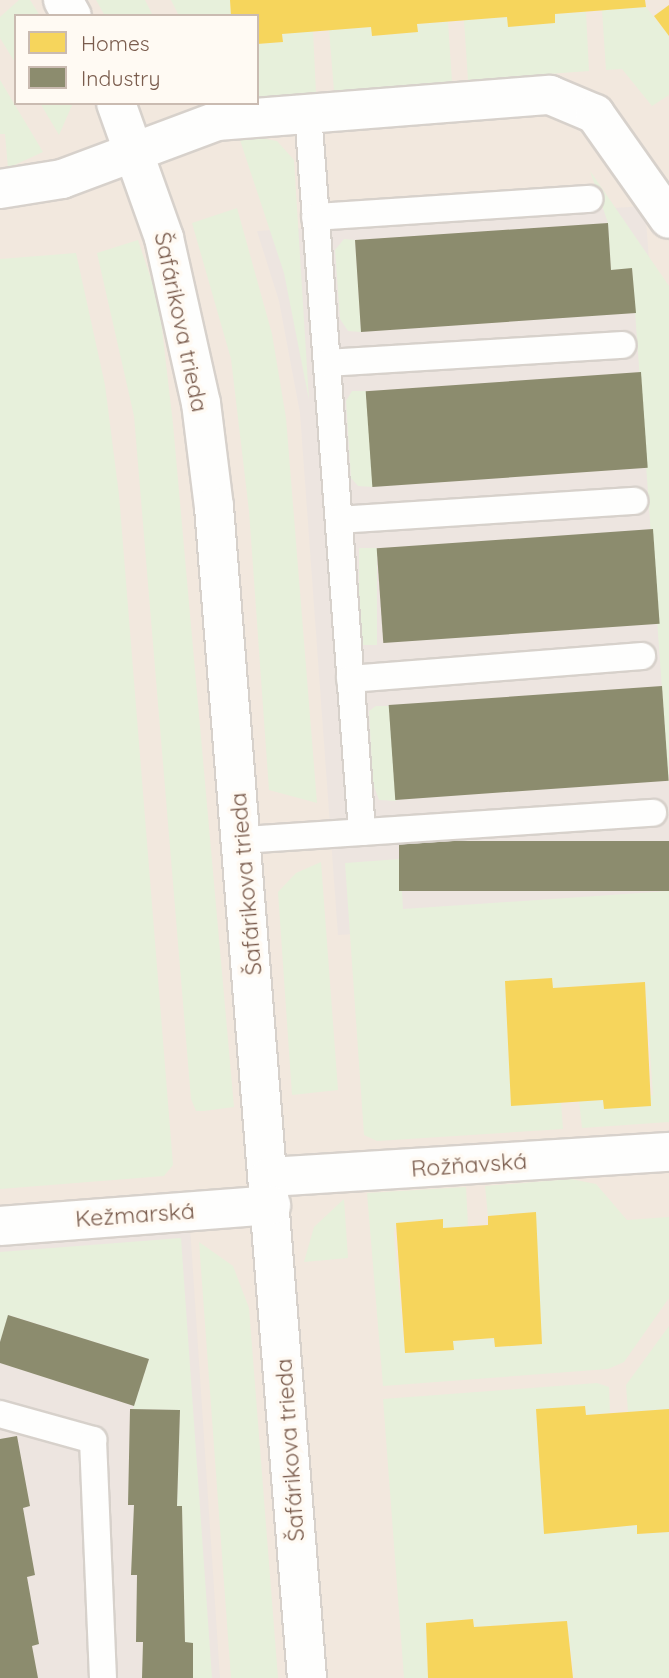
<!DOCTYPE html>
<html>
<head>
<meta charset="utf-8">
<style>
  body { margin:0 }
  #map { position:relative; width:669px; height:1678px; overflow:hidden; background:#f9f5f0; font-family:Quicksand,sans-serif }
  div>[style] { position:absolute }
  .residential>* { inset:0; background:#f2e8de }
  .industrial>* { inset:0; background:#ede5e0 }
  .green>* { inset:0; background:#e7f0db; transform-origin:0 0 }
  .homes>* { inset:0; background:#f6d55c }
  .industry>* { inset:0; background:#8c8c6e; transform-origin:0 0 }
  .roads { filter:drop-shadow(2px 0 #d7d1cb) drop-shadow(-2px 0 #d7d1cb) drop-shadow(0 2px #d7d1cb) drop-shadow(0 -2px #d7d1cb) }
  .lane>* { height:26px; margin:-13px; padding:0 13px; transform-origin:13px; border-radius:13px; background:#fefefd }
  .street>* { height:38px; margin:-19px; padding:0 19px; transform-origin:19px; border-radius:19px; background:#fefefd }
  span { translate:-50% -50%; white-space:nowrap; text-align:center; line-height:1.15; -webkit-text-stroke:7px #fffaf3; paint-order:stroke }
  .street-label { font-size:23px; color:#7a5c4d }
  .legend { position:absolute; left:14px; top:14px; width:245px; height:91px; box-sizing:border-box; background:#fffaf3; border:2px solid #cabbb1; margin:0; padding:9px 12px; list-style:none; font-size:21px; color:#7a5c4d }
  .legend li { display:flex; align-items:center; gap:14px; height:35px }
  .legend b { width:35px; border:2px solid #cabbb1 }
</style>
</head>
<body>
<div id="map">
  <div class="residential">
    <i style="clip-path:polygon(evenodd,0 0,669px 0,669px 1678px,0 1678px,0 0,16px 16px,257px 16px,257px 103px,16px 103px,16px 16px)"></i>
  </div>
  <div class="industrial">
    <i style="clip-path:polygon(645px 206px,669px 529px,669px 915px,338px 935px,300px 413px,279px 301px,257px 231px)"></i>
    <i style="clip-path:polygon(189px 1211px,220px 1678px,0 1678px,0 1226px)"></i>
  </div>
  <div class="green">
    <i style="clip-path:polygon(19px 0,30px 0,40px 16px,16px 16px,16px 64px,0 38px,0 17px)"></i>
    <i style="clip-path:polygon(96px 0,145px 0,153px 16px,105px 16px)"></i>
    <i style="clip-path:polygon(171px 0,230px 0,231px 16px,179px 16px)"></i>
    <i style="clip-path:polygon(646px 7px,669px 36px,669px 95px,652px 106px,622px 69px,606px 70px,602px 10px)"></i>
    <i style="clip-path:polygon(586px 12px,589px 71px,468px 80px,464px 20px,507px 17px,508px 26px,554px 23px,555px 14px)"></i>
    <i style="clip-path:polygon(448px 22px,452px 82px,334px 91px,329px 30px,371px 27px,372px 36px,418px 32px,417px 24px)"></i>
    <i style="clip-path:polygon(313px 31px,316px 93px,257px 97px,257px 44px,283px 42px,282px 34px)"></i>
    <i style="clip-path:polygon(0 80px,43px 152px,8px 168px,5px 134px,0 134px)"></i>
    <i style="clip-path:polygon(40px 103px,73px 103px,59px 135px)"></i>
    <i style="clip-path:polygon(238px 134px,277px 141px,294px 160px,309px 400px,284px 273px)"></i>
    <i style="clip-path:polygon(590px 171px,608px 197px,669px 286px,669px 787px,632px 269px,611px 270px,608px 223px)"></i>
    <i style="clip-path:polygon(237px 208px,272px 334px,286px 418px,317px 803px,269px 790px,249px 511px,231px 359px,192px 223px)"></i>
    <i style="clip-path:polygon(344px 239px,355px 240px,361px 332px,348px 331px,340px 319px,335px 250px)"></i>
    <i style="clip-path:polygon(138px 240px,159px 303px,173px 424px,234px 1107px,204px 1111px,196px 1111px,191px 1099px,134px 416px,97px 253px)"></i>
    <i style="clip-path:polygon(76px 253px,105px 385px,119px 495px,173px 1165px,164px 1176px,0 1189px,0 259px)"></i>
    <i style="clip-path:polygon(352px 391px,366px 391px,373px 487px,358px 486px,351px 478px,346px 401px)"></i>
    <i style="left:359px;top:548px;width:18px;height:97px"></i>
    <i style="clip-path:polygon(376px 706px,389px 706px,396px 801px,379px 800px,373px 784px,369px 711px)"></i>
    <i style="clip-path:polygon(400px 859px,403px 909px,669px 891px,669px 1122px,582px 1128px,579px 1101px,603px 1100px,604px 1109px,653px 1095px,645px 982px,553px 988px,552px 978px,505px 982px,511px 1105px,561px 1103px,563px 1129px,377px 1141px,364px 1135px,345px 863px)"></i>
    <i style="clip-path:polygon(321px 862px,338px 1090px,292px 1095px,278px 892px,296px 873px)"></i>
    <i style="clip-path:polygon(571px 1179px,596px 1184px,627px 1220px,669px 1217px,669px 1298px,624px 1362px,608px 1369px,383px 1386px,367px 1193px,466px 1187px,468px 1226px,443px 1228px,442px 1219px,396px 1223px,394px 1233px,405px 1353px,453px 1350px,453px 1341px,494px 1338px,495px 1347px,542px 1344px,535px 1212px,488px 1216px,485px 1186px)"></i>
    <i style="clip-path:polygon(344px 1199px,348px 1258px,304px 1262px,314px 1227px)"></i>
    <i style="clip-path:polygon(181px 1238px,212px 1678px,193px 1678px,193px 1644px,185px 1642px,182px 1507px,177px 1506px,180px 1410px,133px 1409px,149px 1359px,9px 1315px,0 1342px,0 1252px)"></i>
    <i style="clip-path:polygon(199px 1242px,233px 1266px,249px 1308px,278px 1678px,231px 1678px)"></i>
    <i style="clip-path:polygon(669px 1326px,669px 1409px,628px 1412px,626px 1385px)"></i>
    <i style="clip-path:polygon(597px 1383px,609px 1387px,610px 1413px,586px 1415px,585px 1406px,536px 1410px,544px 1533px,637px 1525px,637px 1534px,669px 1532px,669px 1678px,574px 1678px,567px 1621px,474px 1627px,473px 1619px,426px 1623px,428px 1678px,404px 1678px,383px 1399px)"></i>
  </div>
  <div class="homes">
    <i style="clip-path:polygon(230px 0,645px 0,646px 7px,555px 14px,555px 23px,508px 27px,507px 17px,417px 24px,418px 32px,372px 36px,371px 27px,282px 34px,283px 42px,257px 44px,257px 16px,231px 16px)"></i>
    <i style="clip-path:polygon(669px 5px,669px 36px,654px 16px)"></i>
    <i style="clip-path:polygon(552px 978px,553px 988px,645px 982px,651px 1106px,604px 1109px,603px 1100px,511px 1106px,505px 981px)"></i>
    <i style="clip-path:polygon(536px 1212px,542px 1344px,495px 1347px,494px 1338px,453px 1341px,454px 1350px,405px 1353px,396px 1223px,443px 1219px,443px 1228px,488px 1225px,488px 1216px)"></i>
    <i style="clip-path:polygon(585px 1406px,586px 1415px,669px 1409px,669px 1532px,637px 1534px,637px 1525px,544px 1534px,536px 1409px)"></i>
    <i style="clip-path:polygon(473px 1619px,474px 1627px,567px 1621px,573px 1678px,428px 1678px,426px 1623px)"></i>
  </div>
  <div class="industry">
    <i style="clip-path:polygon(608px 223px,611px 270px,632px 268px,636px 313px,361px 332px,355px 240px)"></i>
    <i style="left:641px;top:372px;width:96px;height:276px;rotate:86deg"></i>
    <i style="left:653px;top:529px;width:95px;height:277px;rotate:86deg"></i>
    <i style="left:662px;top:686px;width:95px;height:274px;rotate:86deg"></i>
    <i style="left:669px;top:841px;width:50px;height:270px;rotate:90deg"></i>
    <i style="clip-path:polygon(8px 1315px,149px 1359px,134px 1406px,0 1363px,0 1342px)"></i>
    <i style="clip-path:polygon(130px 1409px,180px 1410px,177px 1506px,182px 1506px,185px 1642px,193px 1643px,193px 1678px,142px 1678px,143px 1642px,136px 1642px,137px 1575px,131px 1575px,134px 1505px,128px 1505px)"></i>
    <i style="clip-path:polygon(17px 1436px,30px 1506px,23px 1508px,35px 1575px,27px 1577px,39px 1644px,32px 1646px,38px 1678px,0 1678px,0 1439px)"></i>
  </div>
  <div class="roads">
    <div class="lane">
      <i style="left:308px;top:113px;width:721px;rotate:85.7deg"></i>
      <i style="left:315px;top:217px;width:275px;rotate:-3.8deg"></i>
      <i style="left:327px;top:363px;width:296px;rotate:-3.5deg"></i>
      <i style="left:339px;top:520px;width:296px;rotate:-3.7deg"></i>
      <i style="left:350px;top:679px;width:293px;rotate:-4.5deg"></i>
      <i style="left:243px;top:840px;width:411px;rotate:-3.8deg"></i>
      <i style="left:0;top:1414px;width:97px;rotate:15.6deg"></i>
      <i style="left:93px;top:1440px;width:238px;rotate:87.6deg"></i>
    </div>
    <div class="street">
      <i style="left:63px;top:0;width:18px;rotate:61deg"></i>
      <i style="left:116px;top:103px;width:143px;rotate:70.4deg"></i>
      <i style="left:164px;top:238px;width:169px;rotate:77.4deg"></i>
      <i style="left:201px;top:403px;width:105px;rotate:82.9deg"></i>
      <i style="left:214px;top:507px;width:1175px;rotate:85.46deg"></i>
      <i style="left:0;top:189px;width:63px;rotate:-9.2deg"></i>
      <i style="left:62px;top:179px;width:165px;rotate:-20.5deg"></i>
      <i style="left:217px;top:121px;width:334px;rotate:-4.5deg"></i>
      <i style="left:550px;top:95px;width:49px;rotate:22.9deg"></i>
      <i style="left:595px;top:114px;width:128px;rotate:54.8deg"></i>
      <i style="left:269px;top:1177px;width:401px;rotate:-3.6deg"></i>
      <i style="left:0;top:1226px;width:272px;rotate:-4.4deg"></i>
    </div>
  </div>
  <div class="street-label">
    <span style="left:181px;top:322px;rotate:78deg">Šafárikova trieda</span>
    <span style="left:246px;top:884px;rotate:-95deg">Šafárikova trieda</span>
    <span style="left:469px;top:1165px;rotate:-4deg">Rožňavská</span>
    <span style="left:135px;top:1215px;rotate:-4deg">Kežmarská</span>
    <span style="left:290px;top:1450px;rotate:-94deg">Šafárikova trieda</span>
  </div>
  <ul class="legend">
  <li><b style="height:19px;background:#f6d55c"></b>Homes</li>
  <li><b style="height:19px;background:#8c8c6e"></b>Industry</li>
  </ul>
</div>
</body>
</html>
